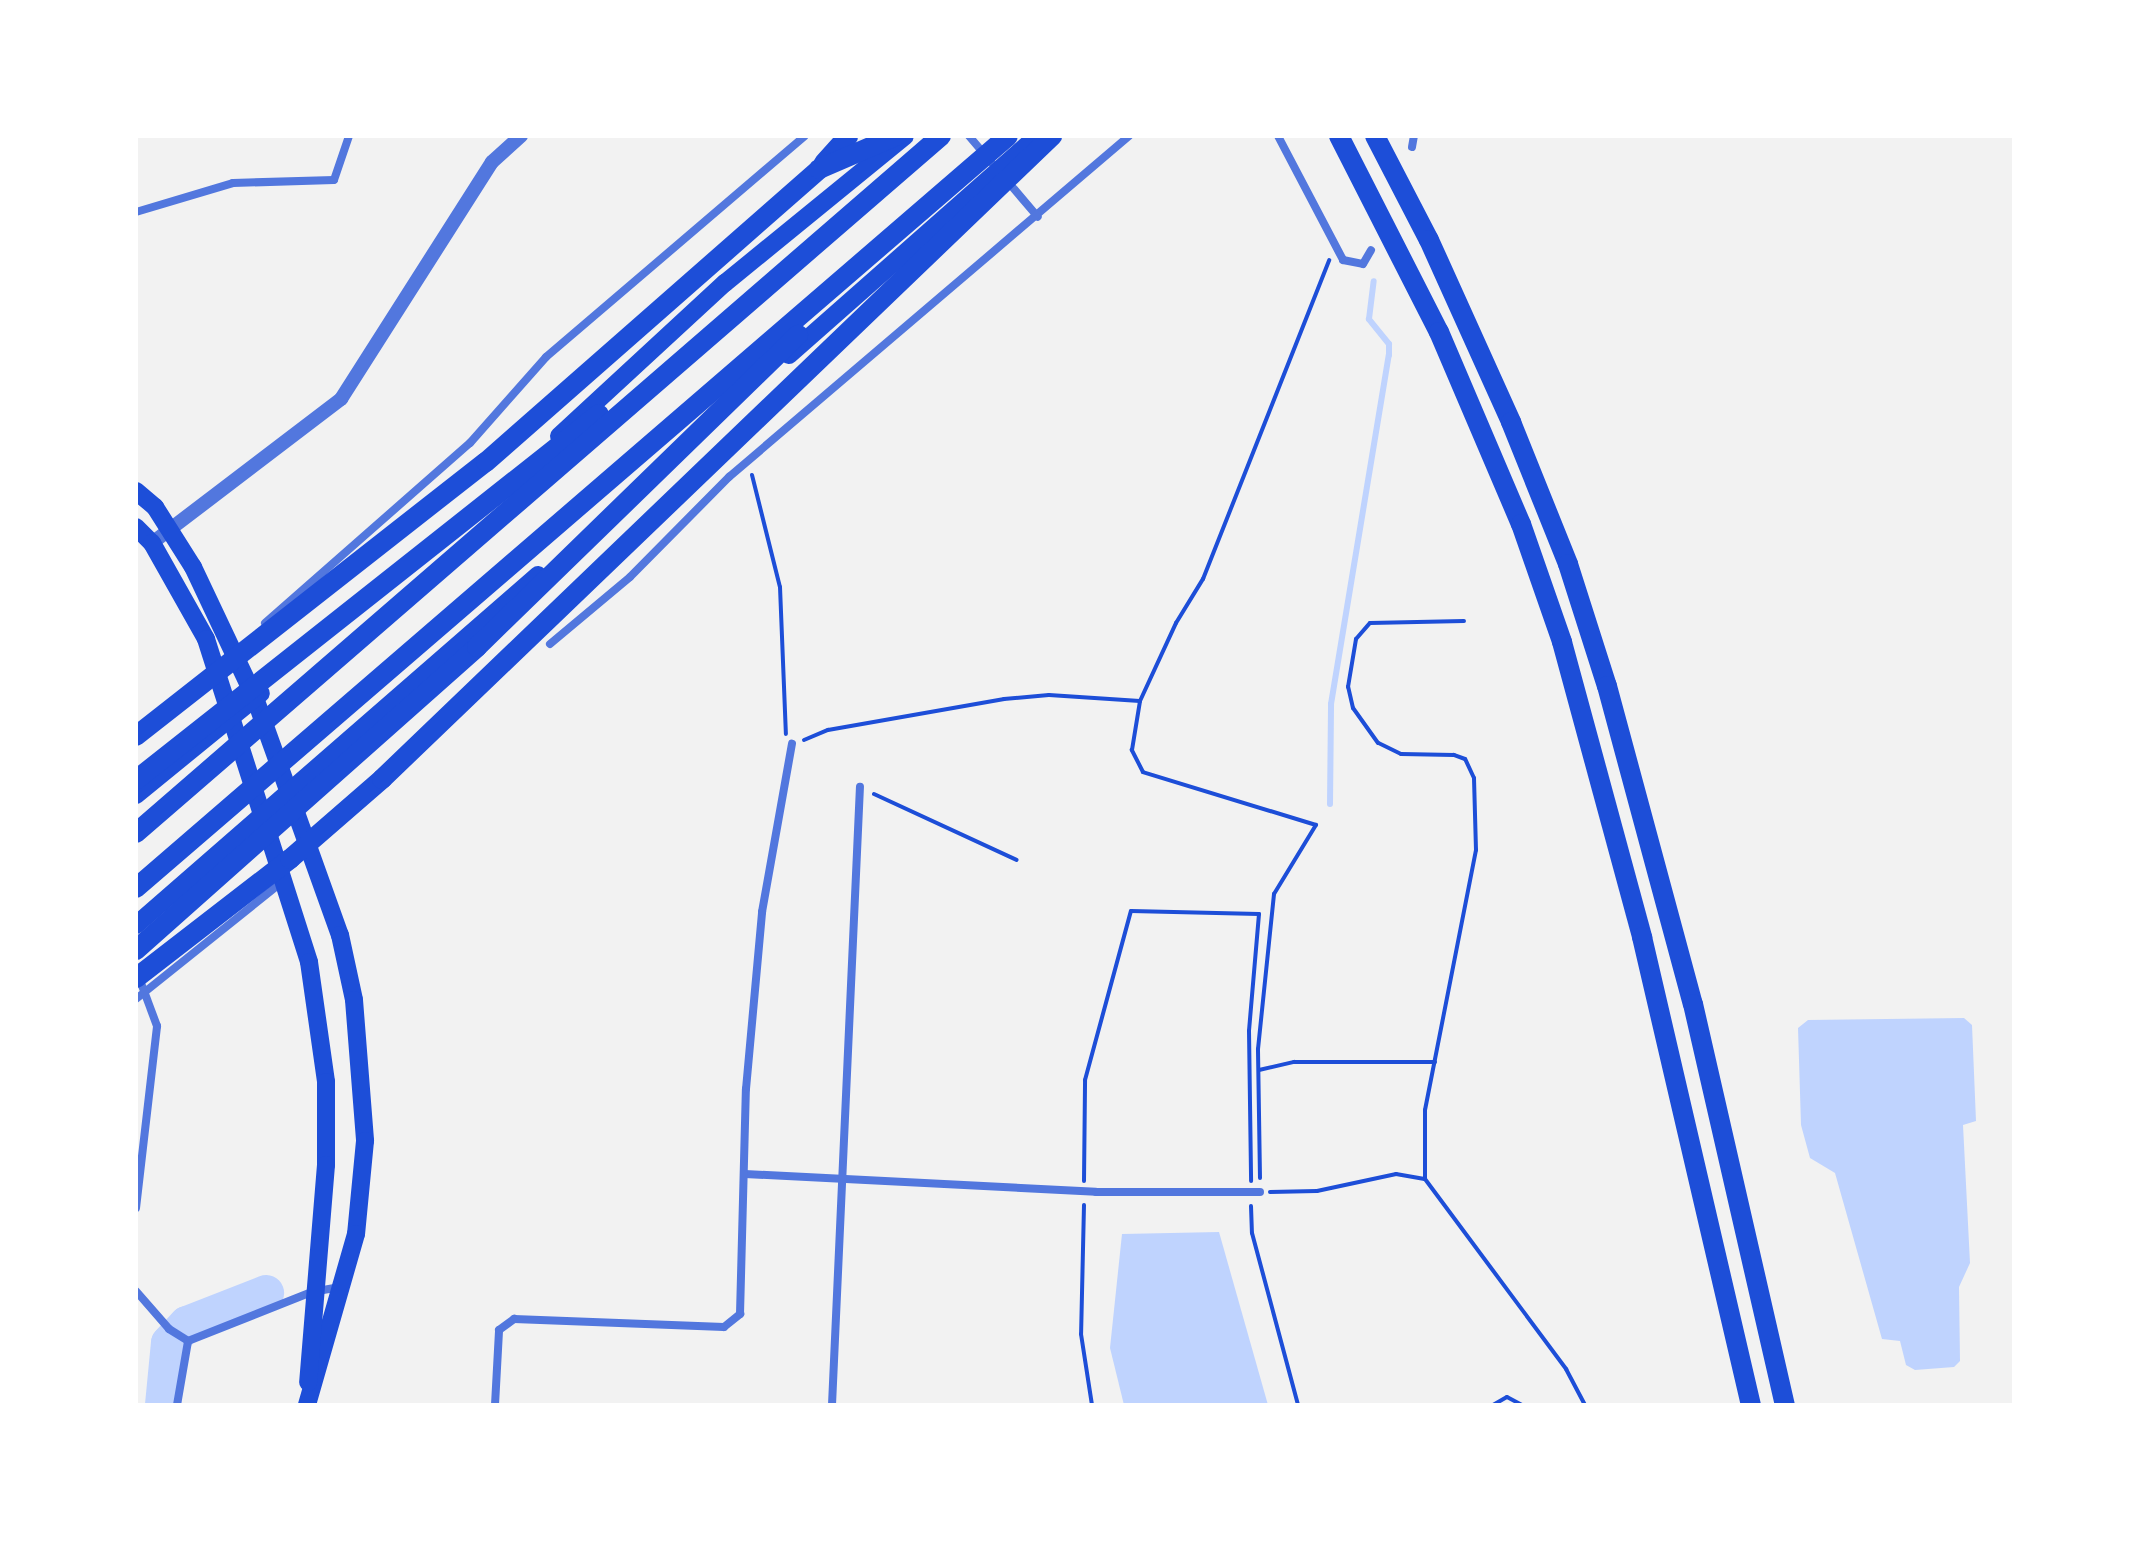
<!DOCTYPE html>
<html>
<head>
<meta charset="utf-8">
<style>
  body { margin:0 }
  #map { position:relative; width:2150px; height:1541px; overflow:hidden; background:#f2f2f2; font-family:"Exo 2",sans-serif }
  div>[style] { position:absolute }
  .water>* { inset:0; background:#bfd3fe }
  .stream>* { height:6px; margin:-3px; padding:0 3px; transform-origin:3px; border-radius:3px; background:#bfd3fe }
  .river>* { height:36px; margin:-18px; padding:0 18px; transform-origin:18px; border-radius:18px; background:#bfd3fe }
  .path>* { height:4px; margin:-2px; padding:0 2px; transform-origin:2px; border-radius:2px; background:#1d4ed8 }
  .minor>* { height:8px; margin:-4px; padding:0 4px; transform-origin:4px; border-radius:4px; background:#5277de }
  .tertiary>* { height:14px; margin:-7px; padding:0 7px; transform-origin:7px; border-radius:7px; background:#5277de }
  .primary>* { height:18px; margin:-9px; padding:0 9px; transform-origin:9px; border-radius:9px; background:#1d4ed8 }
  .trunk>* { height:18px; margin:-9px; padding:0 9px; transform-origin:9px; border-radius:9px; background:#1d4ed8 }
  .motorway>* { height:20px; margin:-10px; padding:0 10px; transform-origin:10px; border-radius:10px; background:#1d4ed8 }
  span { translate:-50% -50%; white-space:nowrap; text-align:center; line-height:1.15; -webkit-text-stroke:6px #fff; paint-order:stroke }
  .frame { position:absolute; inset:0; border:138px solid #fff; pointer-events:none }
</style>
</head>
<body>
<div id="map">
  <div class="water">
    <i style="clip-path:polygon(1964px 1018px,1972px 1025px,1976px 1121px,1963px 1125px,1970px 1263px,1959px 1287px,1960px 1361px,1954px 1367px,1915px 1370px,1906px 1365px,1900px 1341px,1882px 1339px,1835px 1173px,1810px 1158px,1801px 1125px,1798px 1028px,1808px 1020px)"></i>
    <i style="clip-path:polygon(1219px 1232px,1268px 1405px,1124px 1405px,1110px 1348px,1122px 1234px)"></i>
  </div>
  <div class="stream">
    <i style="left:1330px;top:804px;width:100px;rotate:-89.4deg"></i>
    <i style="left:1331px;top:704px;width:354px;rotate:-80.6deg"></i>
    <i style="left:1389px;top:355px;width:11px;rotate:-90deg"></i>
    <i style="left:1389px;top:344px;width:32px;rotate:-129deg"></i>
    <i style="left:1369px;top:319px;width:38px;rotate:-83deg"></i>
  </div>
  <div class="river">
    <i style="left:163px;top:1405px;width:62px;rotate:-84.5deg"></i>
    <i style="left:169px;top:1343px;width:26px;rotate:-47deg"></i>
    <i style="left:187px;top:1324px;width:85px;rotate:-21.4deg"></i>
  </div>
  <div class="path">
    <i style="left:752px;top:475px;width:115px;rotate:76deg"></i>
    <i style="left:780px;top:587px;width:147px;rotate:87.7deg"></i>
    <i style="left:804px;top:740px;width:26px;rotate:-23deg"></i>
    <i style="left:828px;top:730px;width:179px;rotate:-10deg"></i>
    <i style="left:1004px;top:699px;width:45px;rotate:-5.1deg"></i>
    <i style="left:1049px;top:695px;width:91px;rotate:3.8deg"></i>
    <i style="left:874px;top:794px;width:157px;rotate:24.8deg"></i>
    <i style="left:1259px;top:1070px;width:36px;rotate:-13deg"></i>
    <i style="left:1294px;top:1062px;width:141px"></i>
    <i style="left:1260px;top:1178px;width:129px;rotate:-90.9deg"></i>
    <i style="left:1258px;top:1049px;width:156px;rotate:-84.1deg"></i>
    <i style="left:1274px;top:894px;width:81px;rotate:-58.7deg"></i>
    <i style="left:1316px;top:825px;width:181px;rotate:-163deg"></i>
    <i style="left:1143px;top:772px;width:25px;rotate:-117deg"></i>
    <i style="left:1132px;top:750px;width:50px;rotate:-80.7deg"></i>
    <i style="left:1140px;top:701px;width:86px;rotate:-65.2deg"></i>
    <i style="left:1176px;top:623px;width:52px;rotate:-58.5deg"></i>
    <i style="left:1203px;top:579px;width:343px;rotate:-68.4deg"></i>
    <i style="left:1425px;top:1179px;width:69px;rotate:-90deg"></i>
    <i style="left:1425px;top:1110px;width:265px;rotate:-78.9deg"></i>
    <i style="left:1476px;top:850px;width:72px;rotate:-91.6deg"></i>
    <i style="left:1474px;top:778px;width:21px;rotate:-115deg"></i>
    <i style="left:1465px;top:759px;width:12px;rotate:-160deg"></i>
    <i style="left:1454px;top:755px;width:53px;rotate:-178.9deg"></i>
    <i style="left:1401px;top:754px;width:25px;rotate:-154deg"></i>
    <i style="left:1378px;top:743px;width:43px;rotate:-125.5deg"></i>
    <i style="left:1353px;top:708px;width:22px;rotate:-103deg"></i>
    <i style="left:1348px;top:687px;width:49px;rotate:-80.5deg"></i>
    <i style="left:1356px;top:639px;width:21px;rotate:-49deg"></i>
    <i style="left:1370px;top:623px;width:94px;rotate:-1.2deg"></i>
    <i style="left:1084px;top:1181px;width:101px;rotate:-89.4deg"></i>
    <i style="left:1085px;top:1080px;width:175px;rotate:-74.8deg"></i>
    <i style="left:1131px;top:911px;width:128px;rotate:1.3deg"></i>
    <i style="left:1259px;top:914px;width:117px;rotate:94.9deg"></i>
    <i style="left:1249px;top:1031px;width:150px;rotate:89.2deg"></i>
    <i style="left:1270px;top:1192px;width:47px;rotate:-1.2deg"></i>
    <i style="left:1317px;top:1191px;width:81px;rotate:-12.1deg"></i>
    <i style="left:1396px;top:1174px;width:29px;rotate:10deg"></i>
    <i style="left:1425px;top:1179px;width:237px;rotate:53.4deg"></i>
    <i style="left:1566px;top:1369px;width:41px;rotate:62.2deg"></i>
    <i style="left:1084px;top:1205px;width:129px;rotate:91.3deg"></i>
    <i style="left:1081px;top:1334px;width:72px;rotate:81.2deg"></i>
    <i style="left:1251px;top:1206px;width:27px;rotate:88deg"></i>
    <i style="left:1252px;top:1233px;width:178px;rotate:75deg"></i>
    <i style="left:1493px;top:1405px;width:16px;rotate:-30deg"></i>
    <i style="left:1507px;top:1397px;width:17px;rotate:28deg"></i>
  </div>
  <div class="minor">
    <i style="left:969px;top:136px;width:106px;rotate:49.6deg"></i>
    <i style="left:1278px;top:136px;width:140px;rotate:62.3deg"></i>
    <i style="left:1343px;top:260px;width:20px;rotate:11deg"></i>
    <i style="left:1363px;top:264px;width:16px;rotate:-60deg"></i>
    <i style="left:1412px;top:147px;width:11px;rotate:-80deg"></i>
    <i style="left:136px;top:212px;width:101px;rotate:-16.6deg"></i>
    <i style="left:233px;top:183px;width:101px;rotate:-1.7deg"></i>
    <i style="left:334px;top:180px;width:46px;rotate:-71.2deg"></i>
    <i style="left:265px;top:623px;width:273px;rotate:-41.3deg"></i>
    <i style="left:470px;top:443px;width:115px;rotate:-48.5deg"></i>
    <i style="left:546px;top:357px;width:340px;rotate:-40.5deg"></i>
    <i style="left:550px;top:644px;width:104px;rotate:-39.9deg"></i>
    <i style="left:630px;top:577px;width:141px;rotate:-45.3deg"></i>
    <i style="left:729px;top:477px;width:526px;rotate:-40.45deg"></i>
    <i style="left:136px;top:999px;width:186px;rotate:-38.7deg"></i>
    <i style="left:745px;top:1174px;width:351px;rotate:2.9deg"></i>
    <i style="left:1096px;top:1192px;width:164px"></i>
    <i style="left:136px;top:1208px;width:183px;rotate:-83.4deg"></i>
    <i style="left:157px;top:1026px;width:54px;rotate:-110.4deg"></i>
    <i style="left:136px;top:1291px;width:50px;rotate:49deg"></i>
    <i style="left:169px;top:1329px;width:22px;rotate:32deg"></i>
    <i style="left:177px;top:1405px;width:65px;rotate:-80.2deg"></i>
    <i style="left:188px;top:1341px;width:133px;rotate:-21.6deg"></i>
    <i style="left:312px;top:1292px;width:27px;rotate:-10deg"></i>
    <i style="left:495px;top:1405px;width:75px;rotate:-86.9deg"></i>
    <i style="left:499px;top:1330px;width:19px;rotate:-36deg"></i>
    <i style="left:514px;top:1319px;width:210px;rotate:2.2deg"></i>
    <i style="left:724px;top:1327px;width:21px;rotate:-39deg"></i>
    <i style="left:740px;top:1314px;width:225px;rotate:-88.5deg"></i>
    <i style="left:746px;top:1089px;width:178px;rotate:-84.8deg"></i>
    <i style="left:762px;top:912px;width:171px;rotate:-79.9deg"></i>
    <i style="left:832px;top:1405px;width:619px;rotate:-87.41deg"></i>
  </div>
  <div class="tertiary">
    <i style="left:152px;top:543px;width:238px;rotate:-37.3deg"></i>
    <i style="left:341px;top:399px;width:281px;rotate:-57.5deg"></i>
    <i style="left:492px;top:162px;width:39px;rotate:-42deg"></i>
  </div>
  <div class="primary">
    <i style="left:136px;top:491px;width:25px;rotate:40deg"></i>
    <i style="left:155px;top:507px;width:71px;rotate:57.7deg"></i>
    <i style="left:193px;top:567px;width:145px;rotate:64.7deg"></i>
    <i style="left:255px;top:698px;width:252px;rotate:70.3deg"></i>
    <i style="left:340px;top:935px;width:66px;rotate:77.8deg"></i>
    <i style="left:354px;top:1000px;width:141px;rotate:85.5deg"></i>
    <i style="left:365px;top:1141px;width:93px;rotate:95.5deg"></i>
    <i style="left:356px;top:1234px;width:178px;rotate:106deg"></i>
    <i style="left:136px;top:527px;width:23px;rotate:45deg"></i>
    <i style="left:152px;top:543px;width:110px;rotate:60.6deg"></i>
    <i style="left:206px;top:639px;width:339px;rotate:72.3deg"></i>
    <i style="left:309px;top:962px;width:121px;rotate:81.9deg"></i>
    <i style="left:326px;top:1082px;width:83px;rotate:90deg"></i>
    <i style="left:326px;top:1165px;width:218px;rotate:94.7deg"></i>
  </div>
  <div class="trunk">
    <i style="left:789px;top:355px;width:331px;rotate:-41.4deg"></i>
    <i style="left:559px;top:436px;width:226px;rotate:-42.7deg"></i>
    <i style="left:725px;top:283px;width:232px;rotate:-39.2deg"></i>
    <i style="left:136px;top:795px;width:161px;rotate:-39.2deg"></i>
    <i style="left:136px;top:925px;width:533px;rotate:-41.04deg"></i>
  </div>
  <div class="motorway">
    <i style="left:1339px;top:136px;width:220px;rotate:63deg"></i>
    <i style="left:1439px;top:332px;width:209px;rotate:66.9deg"></i>
    <i style="left:1521px;top:524px;width:125px;rotate:70.8deg"></i>
    <i style="left:1562px;top:642px;width:306px;rotate:74.8deg"></i>
    <i style="left:1642px;top:937px;width:481px;rotate:76.9deg"></i>
    <i style="left:1375px;top:136px;width:117px;rotate:62.6deg"></i>
    <i style="left:1429px;top:240px;width:200px;rotate:65.7deg"></i>
    <i style="left:1511px;top:422px;width:153px;rotate:68.1deg"></i>
    <i style="left:1568px;top:564px;width:128px;rotate:72.3deg"></i>
    <i style="left:1607px;top:686px;width:329px;rotate:74.9deg"></i>
    <i style="left:1693px;top:1004px;width:411px;rotate:77.1deg"></i>
    <i style="left:824px;top:163px;width:36px;rotate:-48deg"></i>
    <i style="left:136px;top:736px;width:444px;rotate:-38.1deg"></i>
    <i style="left:486px;top:462px;width:444px;rotate:-41.3deg"></i>
    <i style="left:819px;top:169px;width:84px;rotate:-23.2deg"></i>
    <i style="left:136px;top:780px;width:590px;rotate:-38.33deg"></i>
    <i style="left:136px;top:833px;width:1065px;rotate:-40.89deg"></i>
    <i style="left:136px;top:888px;width:1151px;rotate:-40.77deg"></i>
    <i style="left:136px;top:950px;width:456px;rotate:-41.6deg"></i>
    <i style="left:477px;top:647px;width:448px;rotate:-44.2deg"></i>
    <i style="left:136px;top:978px;width:195px;rotate:-37.7deg"></i>
    <i style="left:290px;top:859px;width:122px;rotate:-41deg"></i>
    <i style="left:382px;top:779px;width:929px;rotate:-43.82deg"></i>
  </div>
  <div class="frame"></div>
</div>
</body>
</html>
